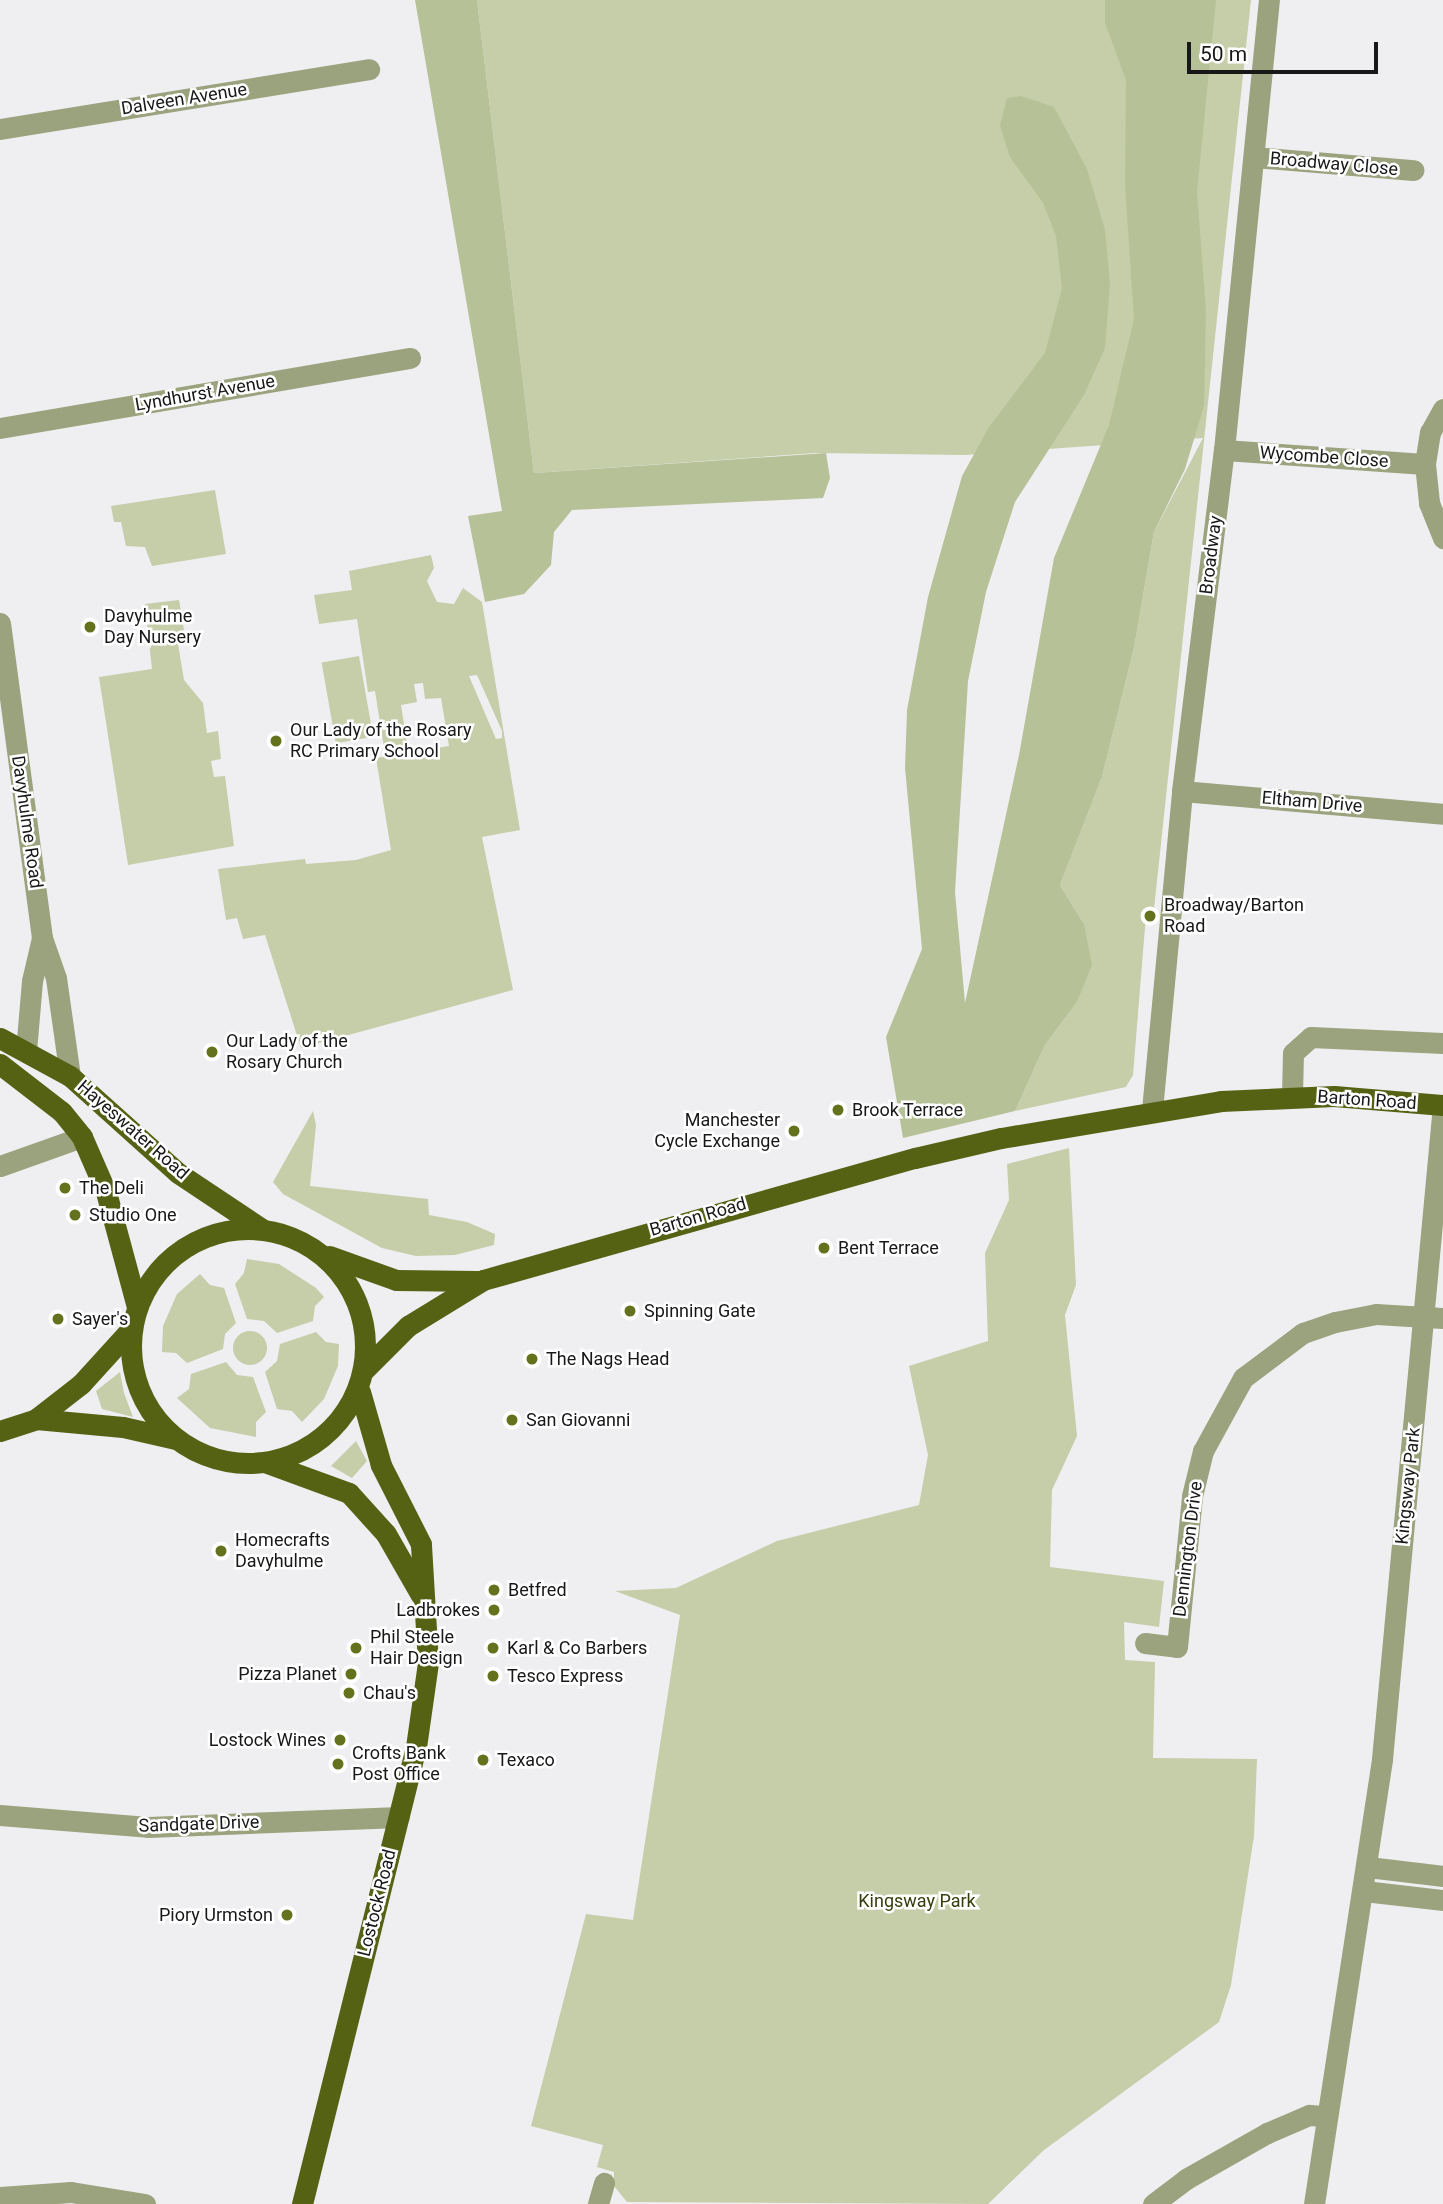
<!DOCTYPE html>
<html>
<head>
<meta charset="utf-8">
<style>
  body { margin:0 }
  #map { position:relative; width:1443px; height:2204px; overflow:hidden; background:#efeff2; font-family:Roboto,sans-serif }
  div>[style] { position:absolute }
  .green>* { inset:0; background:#c5cda9; transform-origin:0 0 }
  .round { border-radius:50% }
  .forest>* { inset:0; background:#b7c197 }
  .minor>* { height:21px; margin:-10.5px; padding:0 10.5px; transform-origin:10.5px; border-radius:10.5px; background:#9aa37d }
  .major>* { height:21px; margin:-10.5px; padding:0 10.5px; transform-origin:10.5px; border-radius:10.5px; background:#566213 }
  .major>.ring { margin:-10.5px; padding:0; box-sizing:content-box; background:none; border:21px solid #566213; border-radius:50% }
  .dots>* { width:19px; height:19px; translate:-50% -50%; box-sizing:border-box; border:4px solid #fff; border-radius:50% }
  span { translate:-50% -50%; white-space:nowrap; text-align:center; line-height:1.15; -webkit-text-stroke:5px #fff; paint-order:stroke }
  .street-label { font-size:18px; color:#181819 }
  .poi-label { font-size:18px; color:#181819 }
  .left { translate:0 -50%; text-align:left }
  .right { translate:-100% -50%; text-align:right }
  .park-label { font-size:18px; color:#363e0d }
  .scale { position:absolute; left:1187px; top:42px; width:191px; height:32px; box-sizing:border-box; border:4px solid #181819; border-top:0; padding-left:9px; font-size:21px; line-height:24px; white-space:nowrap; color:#181819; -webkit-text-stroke:5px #fff; paint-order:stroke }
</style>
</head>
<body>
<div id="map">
  <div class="green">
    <i style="clip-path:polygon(477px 0,1251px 0,1154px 909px,1146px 915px,1133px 1075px,1126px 1087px,1015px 1111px,1045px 1045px,1077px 1002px,1084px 924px,1060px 885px,1102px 777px,1134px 648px,1154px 532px,1203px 438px,965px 455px,815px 453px,534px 473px)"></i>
    <i style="clip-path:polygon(215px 490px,226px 554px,152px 566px,145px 547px,126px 546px,121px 522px,114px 522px,111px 506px)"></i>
    <i style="clip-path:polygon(evenodd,431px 555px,434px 568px,427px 581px,437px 602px,454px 604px,463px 588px,482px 602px,520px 830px,482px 837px,513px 990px,301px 1048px,265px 935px,243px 939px,237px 918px,226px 920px,218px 869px,305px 859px,306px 864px,356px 860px,391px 850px,376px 758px,449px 746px,441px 698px,425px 699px,423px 683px,414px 684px,417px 702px,401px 705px,408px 750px,385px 754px,375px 691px,368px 692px,357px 619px,319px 624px,314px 595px,352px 590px,349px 571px,431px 555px,477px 675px,502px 731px,502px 738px,496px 739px,469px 676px,477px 675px)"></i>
    <i style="clip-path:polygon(179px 600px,184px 630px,176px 632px,184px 680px,203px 703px,207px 733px,218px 731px,221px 759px,211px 761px,214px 777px,225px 776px,234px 846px,128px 865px,99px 677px,152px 669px,145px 604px)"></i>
    <i style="left:359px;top:656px;width:82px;height:38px;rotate:80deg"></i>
    <i style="clip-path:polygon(313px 1111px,316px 1125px,310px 1186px,428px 1199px,429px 1215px,467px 1222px,495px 1234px,494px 1245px,455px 1255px,416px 1256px,382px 1248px,283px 1194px,273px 1182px)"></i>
    <i style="clip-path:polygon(1069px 1148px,1076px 1285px,1065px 1315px,1077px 1436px,1052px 1490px,1050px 1567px,1164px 1581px,1159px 1627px,1124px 1622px,1125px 1660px,1155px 1662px,1153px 1758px,1257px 1759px,1254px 1836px,1231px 1985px,1219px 2022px,1044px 2150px,988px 2204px,627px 2202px,614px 2186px,614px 2172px,597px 2167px,603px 2145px,531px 2126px,586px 1914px,633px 1920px,680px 1615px,615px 1591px,676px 1588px,777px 1541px,919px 1505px,928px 1455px,909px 1366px,988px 1341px,985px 1253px,1009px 1200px,1007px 1164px)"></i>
    <i style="clip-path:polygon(247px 1259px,279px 1264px,316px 1288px,324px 1297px,315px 1306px,313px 1321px,277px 1333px,264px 1321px,247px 1319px,235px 1284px,244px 1273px)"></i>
    <i style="clip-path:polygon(200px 1274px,210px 1285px,224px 1288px,236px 1323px,225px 1334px,223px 1349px,187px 1363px,176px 1353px,162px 1352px,163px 1326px,177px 1294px)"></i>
    <i class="round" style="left:233px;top:1331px;width:34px;height:34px"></i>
    <i style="clip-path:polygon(316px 1332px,326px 1342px,339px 1344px,338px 1366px,324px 1399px,302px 1422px,292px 1411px,277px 1409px,265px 1372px,277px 1361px,280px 1344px)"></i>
    <i style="clip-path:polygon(226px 1362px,237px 1375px,253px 1377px,266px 1412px,256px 1422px,256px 1437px,210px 1428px,177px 1398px,189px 1389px,191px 1374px)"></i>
    <i style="clip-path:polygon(120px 1372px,124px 1393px,133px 1417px,102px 1409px,96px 1391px)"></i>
    <i style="clip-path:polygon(356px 1441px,367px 1461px,352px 1478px,331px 1466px)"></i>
  </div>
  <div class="forest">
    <i style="clip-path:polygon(415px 0,477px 0,534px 473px,826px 453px,830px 478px,823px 498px,572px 510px,554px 532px,551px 565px,524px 594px,485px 602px,468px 516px,502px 511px)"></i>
    <i style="clip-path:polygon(1105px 0,1216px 0,1197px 192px,1206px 311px,1204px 406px,1185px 469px,1154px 532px,1134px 648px,1102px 777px,1060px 885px,1084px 924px,1092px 965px,1077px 1002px,1045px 1045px,1015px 1111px,903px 1138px,886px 1037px,922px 949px,905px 768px,907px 710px,928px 597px,962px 476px,989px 427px,1045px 353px,1062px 288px,1056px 236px,1043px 203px,1010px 157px,1000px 126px,1007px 98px,1021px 96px,1054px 107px,1087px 169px,1105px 230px,1110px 284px,1105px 348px,1084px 395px,1015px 502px,986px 592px,968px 681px,955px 892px,965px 1003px,1019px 755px,1054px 558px,1109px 425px,1134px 319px,1125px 185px,1126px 80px,1105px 23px)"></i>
  </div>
  <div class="minor">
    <i style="left:0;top:129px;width:374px;rotate:-9.2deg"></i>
    <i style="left:1254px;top:157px;width:160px;rotate:4.7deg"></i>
    <i style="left:1443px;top:409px;width:26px;rotate:119deg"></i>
    <i style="left:1430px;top:432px;width:32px;rotate:99deg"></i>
    <i style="left:1425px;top:464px;width:39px;rotate:84deg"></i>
    <i style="left:1429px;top:503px;width:38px;rotate:68deg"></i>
    <i style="left:0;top:428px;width:416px;rotate:-9.7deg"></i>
    <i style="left:1224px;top:450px;width:201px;rotate:4deg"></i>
    <i style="left:0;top:623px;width:318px;rotate:82.4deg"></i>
    <i style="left:42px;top:938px;width:42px;rotate:70.7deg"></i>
    <i style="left:56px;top:978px;width:99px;rotate:81.9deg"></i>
    <i style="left:1182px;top:791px;width:262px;rotate:5deg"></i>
    <i style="left:26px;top:1051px;width:70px;rotate:-85.1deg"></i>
    <i style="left:32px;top:981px;width:44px;rotate:-76.9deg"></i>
    <i style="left:1292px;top:1096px;width:43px;rotate:-88.7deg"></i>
    <i style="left:1293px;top:1053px;width:24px;rotate:-42deg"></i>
    <i style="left:1311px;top:1037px;width:132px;rotate:2.6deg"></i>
    <i style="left:1152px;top:1110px;width:320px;rotate:-84.6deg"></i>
    <i style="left:1182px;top:791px;width:344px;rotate:-83deg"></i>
    <i style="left:1224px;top:450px;width:452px;rotate:-84.3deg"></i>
    <i style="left:0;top:1166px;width:87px;rotate:-19.5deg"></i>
    <i style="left:1145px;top:1643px;width:32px;rotate:7deg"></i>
    <i style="left:1177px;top:1647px;width:152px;rotate:-84.3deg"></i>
    <i style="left:1192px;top:1496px;width:46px;rotate:-76.3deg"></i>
    <i style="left:1203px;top:1451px;width:83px;rotate:-61.3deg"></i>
    <i style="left:1243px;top:1378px;width:75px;rotate:-36.9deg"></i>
    <i style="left:1303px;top:1333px;width:34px;rotate:-19deg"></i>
    <i style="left:1335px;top:1322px;width:42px;rotate:-11deg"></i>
    <i style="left:1376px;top:1314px;width:67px;rotate:3.4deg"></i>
    <i style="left:0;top:1815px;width:148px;rotate:4.6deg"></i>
    <i style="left:148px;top:1827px;width:251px;rotate:-2.3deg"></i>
    <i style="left:1368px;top:1867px;width:76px;rotate:6.8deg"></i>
    <i style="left:1364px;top:1891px;width:80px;rotate:6.5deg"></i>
    <i style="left:0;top:2197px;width:71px;rotate:-4deg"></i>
    <i style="left:71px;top:2192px;width:75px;rotate:9.2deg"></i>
    <i style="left:598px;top:2204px;width:22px;rotate:-74deg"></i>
    <i style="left:1153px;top:2204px;width:41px;rotate:-37.1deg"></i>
    <i style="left:1186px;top:2179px;width:93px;rotate:-29.6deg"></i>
    <i style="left:1267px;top:2133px;width:46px;rotate:-23.2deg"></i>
    <i style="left:1309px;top:2115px;width:15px;rotate:4deg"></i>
    <i style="left:1314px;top:2204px;width:450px;rotate:-81.3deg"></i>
    <i style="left:1382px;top:1759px;width:657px;rotate:-84.67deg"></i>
  </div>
  <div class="major">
    <i style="left:0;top:1038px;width:80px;rotate:28.5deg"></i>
    <i style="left:70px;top:1076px;width:145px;rotate:41.9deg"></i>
    <i style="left:178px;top:1173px;width:101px;rotate:33.7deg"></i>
    <i style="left:0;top:1064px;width:78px;rotate:37.7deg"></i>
    <i style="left:62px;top:1112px;width:32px;rotate:51deg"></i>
    <i style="left:82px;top:1137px;width:60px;rotate:66.4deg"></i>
    <i style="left:106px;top:1192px;width:119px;rotate:74.9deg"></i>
    <i class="ring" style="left:131px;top:1229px;width:213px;height:213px"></i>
    <i style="left:329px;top:1256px;width:71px;rotate:19.7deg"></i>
    <i style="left:396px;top:1280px;width:82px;rotate:0.7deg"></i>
    <i style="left:363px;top:1371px;width:64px;rotate:-45deg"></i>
    <i style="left:408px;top:1326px;width:88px;rotate:-31.5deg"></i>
    <i style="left:483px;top:1280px;width:449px;rotate:-15.8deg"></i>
    <i style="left:915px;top:1158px;width:88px;rotate:-13.1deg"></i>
    <i style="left:1001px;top:1138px;width:223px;rotate:-9.5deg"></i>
    <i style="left:1221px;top:1101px;width:113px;rotate:-2.5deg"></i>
    <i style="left:1334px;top:1096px;width:109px;rotate:4.7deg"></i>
    <i style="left:36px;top:1419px;width:87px;rotate:5.3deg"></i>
    <i style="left:123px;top:1427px;width:54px;rotate:12.8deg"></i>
    <i style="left:0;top:1431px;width:38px;rotate:-18deg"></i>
    <i style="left:36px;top:1419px;width:57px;rotate:-37.9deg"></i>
    <i style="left:81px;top:1384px;width:76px;rotate:-47.7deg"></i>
    <i style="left:267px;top:1463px;width:87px;rotate:20.1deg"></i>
    <i style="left:349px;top:1493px;width:55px;rotate:47.9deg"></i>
    <i style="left:386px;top:1534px;width:70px;rotate:60.2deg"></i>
    <i style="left:302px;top:2204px;width:471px;rotate:-76deg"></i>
    <i style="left:416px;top:1747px;width:85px;rotate:-81.9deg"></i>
    <i style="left:428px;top:1663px;width:119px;rotate:-93.4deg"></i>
    <i style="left:421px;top:1544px;width:89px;rotate:-116.9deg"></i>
    <i style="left:381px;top:1465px;width:76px;rotate:-106deg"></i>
  </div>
  <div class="dots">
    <i style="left:90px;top:627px;background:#64721d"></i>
    <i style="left:276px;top:741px;background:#64721d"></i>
    <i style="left:1150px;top:916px;background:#64721d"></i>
    <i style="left:212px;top:1052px;background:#64721d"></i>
    <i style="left:838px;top:1110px;background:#64721d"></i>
    <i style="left:794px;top:1131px;background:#64721d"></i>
    <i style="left:65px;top:1188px;background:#64721d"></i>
    <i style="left:75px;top:1215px;background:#64721d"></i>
    <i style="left:824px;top:1248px;background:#64721d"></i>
    <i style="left:630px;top:1311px;background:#64721d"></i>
    <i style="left:58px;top:1319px;background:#64721d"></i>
    <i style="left:532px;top:1359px;background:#64721d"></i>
    <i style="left:512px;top:1420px;background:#64721d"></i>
    <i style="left:221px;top:1551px;background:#64721d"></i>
    <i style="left:494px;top:1590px;background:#64721d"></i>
    <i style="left:494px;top:1610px;background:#64721d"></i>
    <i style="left:356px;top:1648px;background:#64721d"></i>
    <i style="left:493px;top:1648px;background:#64721d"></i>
    <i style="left:351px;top:1674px;background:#64721d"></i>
    <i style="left:493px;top:1676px;background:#64721d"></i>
    <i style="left:349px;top:1693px;background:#64721d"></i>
    <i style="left:340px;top:1740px;background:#64721d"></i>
    <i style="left:483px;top:1760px;background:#64721d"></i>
    <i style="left:338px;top:1764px;background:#64721d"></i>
    <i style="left:287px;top:1915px;background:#64721d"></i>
  </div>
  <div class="street-label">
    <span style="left:184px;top:99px;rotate:-9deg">Dalveen Avenue</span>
    <span style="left:1334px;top:164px;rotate:5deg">Broadway Close</span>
    <span style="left:205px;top:393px;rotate:-10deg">Lyndhurst Avenue</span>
    <span style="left:1324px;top:457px;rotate:4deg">Wycombe Close</span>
    <span style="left:1211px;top:555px;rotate:-83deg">Broadway</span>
    <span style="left:1312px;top:802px;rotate:5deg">Eltham Drive</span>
    <span style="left:27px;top:822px;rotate:82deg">Davyhulme Road</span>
    <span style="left:1367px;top:1100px;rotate:4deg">Barton Road</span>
    <span style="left:133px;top:1130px;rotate:41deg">Hayeswater Road</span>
    <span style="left:698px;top:1217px;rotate:-16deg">Barton Road</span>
    <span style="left:1408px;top:1486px;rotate:-84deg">Kingsway Park</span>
    <span style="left:1188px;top:1549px;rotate:-83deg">Dennington Drive</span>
    <span style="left:199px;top:1824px;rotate:-2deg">Sandgate Drive</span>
    <span style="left:377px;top:1903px;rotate:-76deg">Lostock Road</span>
  </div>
  <div class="poi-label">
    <span class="left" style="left:104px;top:627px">Davyhulme<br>Day Nursery</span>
    <span class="left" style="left:290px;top:741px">Our Lady of the Rosary<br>RC Primary School</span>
    <span class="left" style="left:1164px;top:916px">Broadway/Barton<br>Road</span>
    <span class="left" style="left:226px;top:1052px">Our Lady of the<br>Rosary Church</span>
    <span class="left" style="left:852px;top:1110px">Brook Terrace</span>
    <span class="right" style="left:780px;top:1131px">Manchester<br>Cycle Exchange</span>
    <span class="left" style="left:79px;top:1188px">The Deli</span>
    <span class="left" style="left:89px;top:1215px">Studio One</span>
    <span class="left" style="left:838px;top:1248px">Bent Terrace</span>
    <span class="left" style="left:644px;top:1311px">Spinning Gate</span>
    <span class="left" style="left:72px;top:1319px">Sayer's</span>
    <span class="left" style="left:546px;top:1359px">The Nags Head</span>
    <span class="left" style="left:526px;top:1420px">San Giovanni</span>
    <span class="left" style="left:235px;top:1551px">Homecrafts<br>Davyhulme</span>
    <span class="left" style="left:508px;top:1590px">Betfred</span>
    <span class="right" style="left:480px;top:1610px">Ladbrokes</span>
    <span class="left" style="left:370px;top:1648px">Phil Steele<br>Hair Design</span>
    <span class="left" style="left:507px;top:1648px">Karl &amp; Co Barbers</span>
    <span class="right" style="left:337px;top:1674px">Pizza Planet</span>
    <span class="left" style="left:507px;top:1676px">Tesco Express</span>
    <span class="left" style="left:363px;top:1693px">Chau's</span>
    <span class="right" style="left:326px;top:1740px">Lostock Wines</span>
    <span class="left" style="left:352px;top:1764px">Crofts Bank<br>Post Office</span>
    <span class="left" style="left:497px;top:1760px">Texaco</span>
    <span class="right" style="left:273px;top:1915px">Piory Urmston</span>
  </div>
  <div class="park-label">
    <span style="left:917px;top:1901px">Kingsway Park</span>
  </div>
  <div class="scale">50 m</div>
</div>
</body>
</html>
